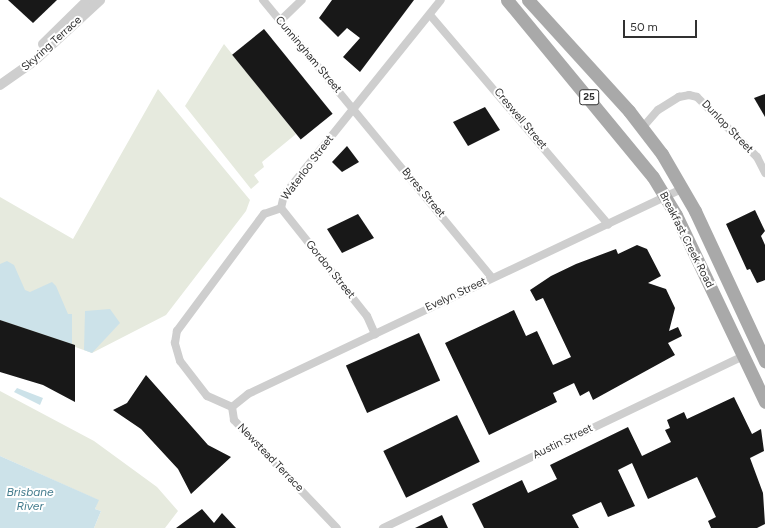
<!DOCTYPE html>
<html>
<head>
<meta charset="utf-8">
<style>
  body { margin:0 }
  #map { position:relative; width:765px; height:528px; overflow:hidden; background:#fff; font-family:Figtree,sans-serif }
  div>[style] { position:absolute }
  .green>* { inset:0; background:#e6eade }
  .water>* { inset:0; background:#cce2e9 }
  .building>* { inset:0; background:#181818; transform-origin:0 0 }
  .minor>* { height:8px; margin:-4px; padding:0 4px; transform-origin:4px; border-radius:4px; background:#cecece }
  .tertiary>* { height:10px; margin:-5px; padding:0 5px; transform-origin:5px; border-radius:5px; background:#cecece }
  .primary>* { height:13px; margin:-6.5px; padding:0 6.5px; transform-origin:6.5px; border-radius:6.5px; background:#a9a9a9 }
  span { translate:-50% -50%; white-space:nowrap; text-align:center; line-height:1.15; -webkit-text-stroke:4px #fff; paint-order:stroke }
  .shield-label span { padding:1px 3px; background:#fff; border:1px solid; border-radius:3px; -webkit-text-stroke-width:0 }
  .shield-label { font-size:10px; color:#313131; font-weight:700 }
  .street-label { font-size:11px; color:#313131 }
  .water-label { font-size:12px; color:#457d8e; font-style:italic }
  .scale { position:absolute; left:623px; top:20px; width:74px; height:18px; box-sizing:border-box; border:2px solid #313131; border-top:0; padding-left:5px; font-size:12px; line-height:14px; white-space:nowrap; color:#313131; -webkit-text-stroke:3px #fff; paint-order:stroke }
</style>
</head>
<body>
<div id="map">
  <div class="green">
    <i style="clip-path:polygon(224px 44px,296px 134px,262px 162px,264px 167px,254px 175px,259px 182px,251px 189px,185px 106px)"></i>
    <i style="clip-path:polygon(158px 89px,250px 200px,246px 211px,166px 315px,92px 353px,0 320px,0 197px,73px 239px)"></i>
    <i style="clip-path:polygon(0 391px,94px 441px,157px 487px,178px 511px,165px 528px,94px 528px,101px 511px,95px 509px,98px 500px,0 456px)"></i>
  </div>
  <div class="water">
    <i style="clip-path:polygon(7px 261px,14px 265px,25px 290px,30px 292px,52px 282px,56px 286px,68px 314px,72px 314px,72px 344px,0 320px,0 264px)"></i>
    <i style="clip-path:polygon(110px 309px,120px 323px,92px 353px,84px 350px,85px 311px)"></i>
    <i style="clip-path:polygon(17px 388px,43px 398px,40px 405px,14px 392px)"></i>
    <i style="clip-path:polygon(0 456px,99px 500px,95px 509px,101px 511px,94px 528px,0 528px)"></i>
  </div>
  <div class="building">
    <i style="clip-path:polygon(8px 0,57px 0,33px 23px)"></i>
    <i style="clip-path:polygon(332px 0,414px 0,360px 72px,343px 57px,360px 38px,347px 28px,338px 37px,319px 18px)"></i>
    <i style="left:264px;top:29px;width:109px;height:41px;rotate:51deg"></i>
    <i style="clip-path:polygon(765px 94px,765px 117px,754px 98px)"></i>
    <i style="clip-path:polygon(485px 107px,500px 130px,468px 146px,453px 122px)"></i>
    <i style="clip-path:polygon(347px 146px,359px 162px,342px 172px,332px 162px)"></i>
    <i style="clip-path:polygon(755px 210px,765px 231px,761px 236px,765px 245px,765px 280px,757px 283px,750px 269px,747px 270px,726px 224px)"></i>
    <i style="clip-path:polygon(358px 214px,374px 238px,342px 253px,327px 229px)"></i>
    <i style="clip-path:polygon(637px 245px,647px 249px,661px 276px,648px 283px,666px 289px,675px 308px,669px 331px,678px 327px,682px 336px,668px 343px,675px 355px,593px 400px,589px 391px,580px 396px,574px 383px,553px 393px,557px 402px,489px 435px,445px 343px,514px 310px,526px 336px,537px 331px,553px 365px,571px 357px,543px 298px,536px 301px,530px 290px,551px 276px,576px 264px,616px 249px,618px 254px)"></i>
    <i style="clip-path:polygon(0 320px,75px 345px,75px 402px,43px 385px,0 372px)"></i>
    <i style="left:419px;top:333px;width:52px;height:80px;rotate:66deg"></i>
    <i style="clip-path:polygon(146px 375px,208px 445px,231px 457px,191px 494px,178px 469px,141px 429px,113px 410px,127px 403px)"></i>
    <i style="clip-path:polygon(734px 397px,752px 434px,761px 429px,764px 451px,750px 458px,763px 493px,765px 524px,757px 528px,711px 528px,708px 521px,716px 517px,697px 477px,648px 499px,632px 463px,618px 470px,635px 506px,608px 517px,601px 502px,572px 515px,579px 528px,484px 528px,472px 504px,522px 480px,528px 493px,557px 479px,550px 465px,628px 427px,642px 456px,671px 442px,665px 430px,670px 428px,667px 420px,684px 412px,687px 419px)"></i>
    <i style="left:457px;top:415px;width:52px;height:82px;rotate:64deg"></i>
    <i style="clip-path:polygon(202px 509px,214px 523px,222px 513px,236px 528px,176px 528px)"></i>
    <i style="clip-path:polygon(442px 515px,448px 528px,415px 528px)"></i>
  </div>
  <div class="minor">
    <i style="left:263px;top:0;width:360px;rotate:50.5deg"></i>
    <i style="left:430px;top:15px;width:275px;rotate:49.6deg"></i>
    <i style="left:280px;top:21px;width:30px;rotate:-44deg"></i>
    <i style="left:643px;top:127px;width:23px;rotate:-49deg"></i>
    <i style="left:658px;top:110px;width:25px;rotate:-32deg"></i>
    <i style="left:679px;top:97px;width:10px;rotate:-11deg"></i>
    <i style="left:689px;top:95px;width:8px;rotate:14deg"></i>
    <i style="left:697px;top:97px;width:85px;rotate:45deg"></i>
    <i style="left:757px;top:157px;width:18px;rotate:63deg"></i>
    <i style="left:281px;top:208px;width:13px;rotate:-77deg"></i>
    <i style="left:284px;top:195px;width:250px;rotate:-51.2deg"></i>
    <i style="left:281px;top:208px;width:138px;rotate:51.5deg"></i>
    <i style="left:367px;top:316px;width:20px;rotate:66deg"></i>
    <i style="left:232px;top:407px;width:21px;rotate:-39deg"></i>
    <i style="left:248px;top:394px;width:481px;rotate:-25.3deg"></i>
    <i style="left:232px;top:407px;width:27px;rotate:-156deg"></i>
    <i style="left:207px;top:396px;width:44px;rotate:-127.6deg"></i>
    <i style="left:180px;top:361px;width:19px;rotate:-106deg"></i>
    <i style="left:175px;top:343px;width:12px;rotate:-81deg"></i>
    <i style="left:177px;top:331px;width:146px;rotate:-53.4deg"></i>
    <i style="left:264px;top:214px;width:18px;rotate:-19deg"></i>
    <i style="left:232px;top:407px;width:13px;rotate:81deg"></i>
    <i style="left:234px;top:420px;width:149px;rotate:46.4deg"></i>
    <i style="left:383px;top:528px;width:399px;rotate:-25.5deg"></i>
  </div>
  <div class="tertiary">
    <i style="left:43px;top:44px;width:63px;rotate:-44.4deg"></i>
    <i style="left:0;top:85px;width:42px;rotate:-35.2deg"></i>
    <i style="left:34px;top:61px;width:90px;rotate:-42.7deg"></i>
  </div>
  <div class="primary">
    <i style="left:507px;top:0;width:229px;rotate:50.5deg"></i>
    <i style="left:653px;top:177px;width:44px;rotate:58.8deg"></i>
    <i style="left:676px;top:215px;width:207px;rotate:64.5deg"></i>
    <i style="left:528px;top:0;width:150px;rotate:47.7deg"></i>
    <i style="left:629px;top:111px;width:54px;rotate:52.5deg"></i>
    <i style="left:662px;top:154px;width:66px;rotate:59.9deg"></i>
    <i style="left:695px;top:211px;width:166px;rotate:65deg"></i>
  </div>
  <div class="shield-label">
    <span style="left:589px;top:97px">25</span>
  </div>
  <div class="street-label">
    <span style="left:52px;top:44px;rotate:-42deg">Skyring Terrace</span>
    <span style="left:308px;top:55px;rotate:50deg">Cunningham Street</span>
    <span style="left:520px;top:119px;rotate:50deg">Creswell Street</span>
    <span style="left:727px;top:127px;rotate:46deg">Dunlop Street</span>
    <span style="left:308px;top:168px;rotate:-53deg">Waterloo Street</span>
    <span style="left:423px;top:193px;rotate:50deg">Byres Street</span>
    <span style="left:686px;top:240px;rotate:63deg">Breakfast Creek Road</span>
    <span style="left:330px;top:270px;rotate:51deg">Gordon Street</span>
    <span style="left:456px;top:295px;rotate:-25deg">Evelyn Street</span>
    <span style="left:563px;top:442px;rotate:-26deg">Austin Street</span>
    <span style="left:270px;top:458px;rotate:46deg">Newstead Terrace</span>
  </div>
  <div class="water-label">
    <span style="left:30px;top:500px">Brisbane<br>River</span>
  </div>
  <div class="scale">50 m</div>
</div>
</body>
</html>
